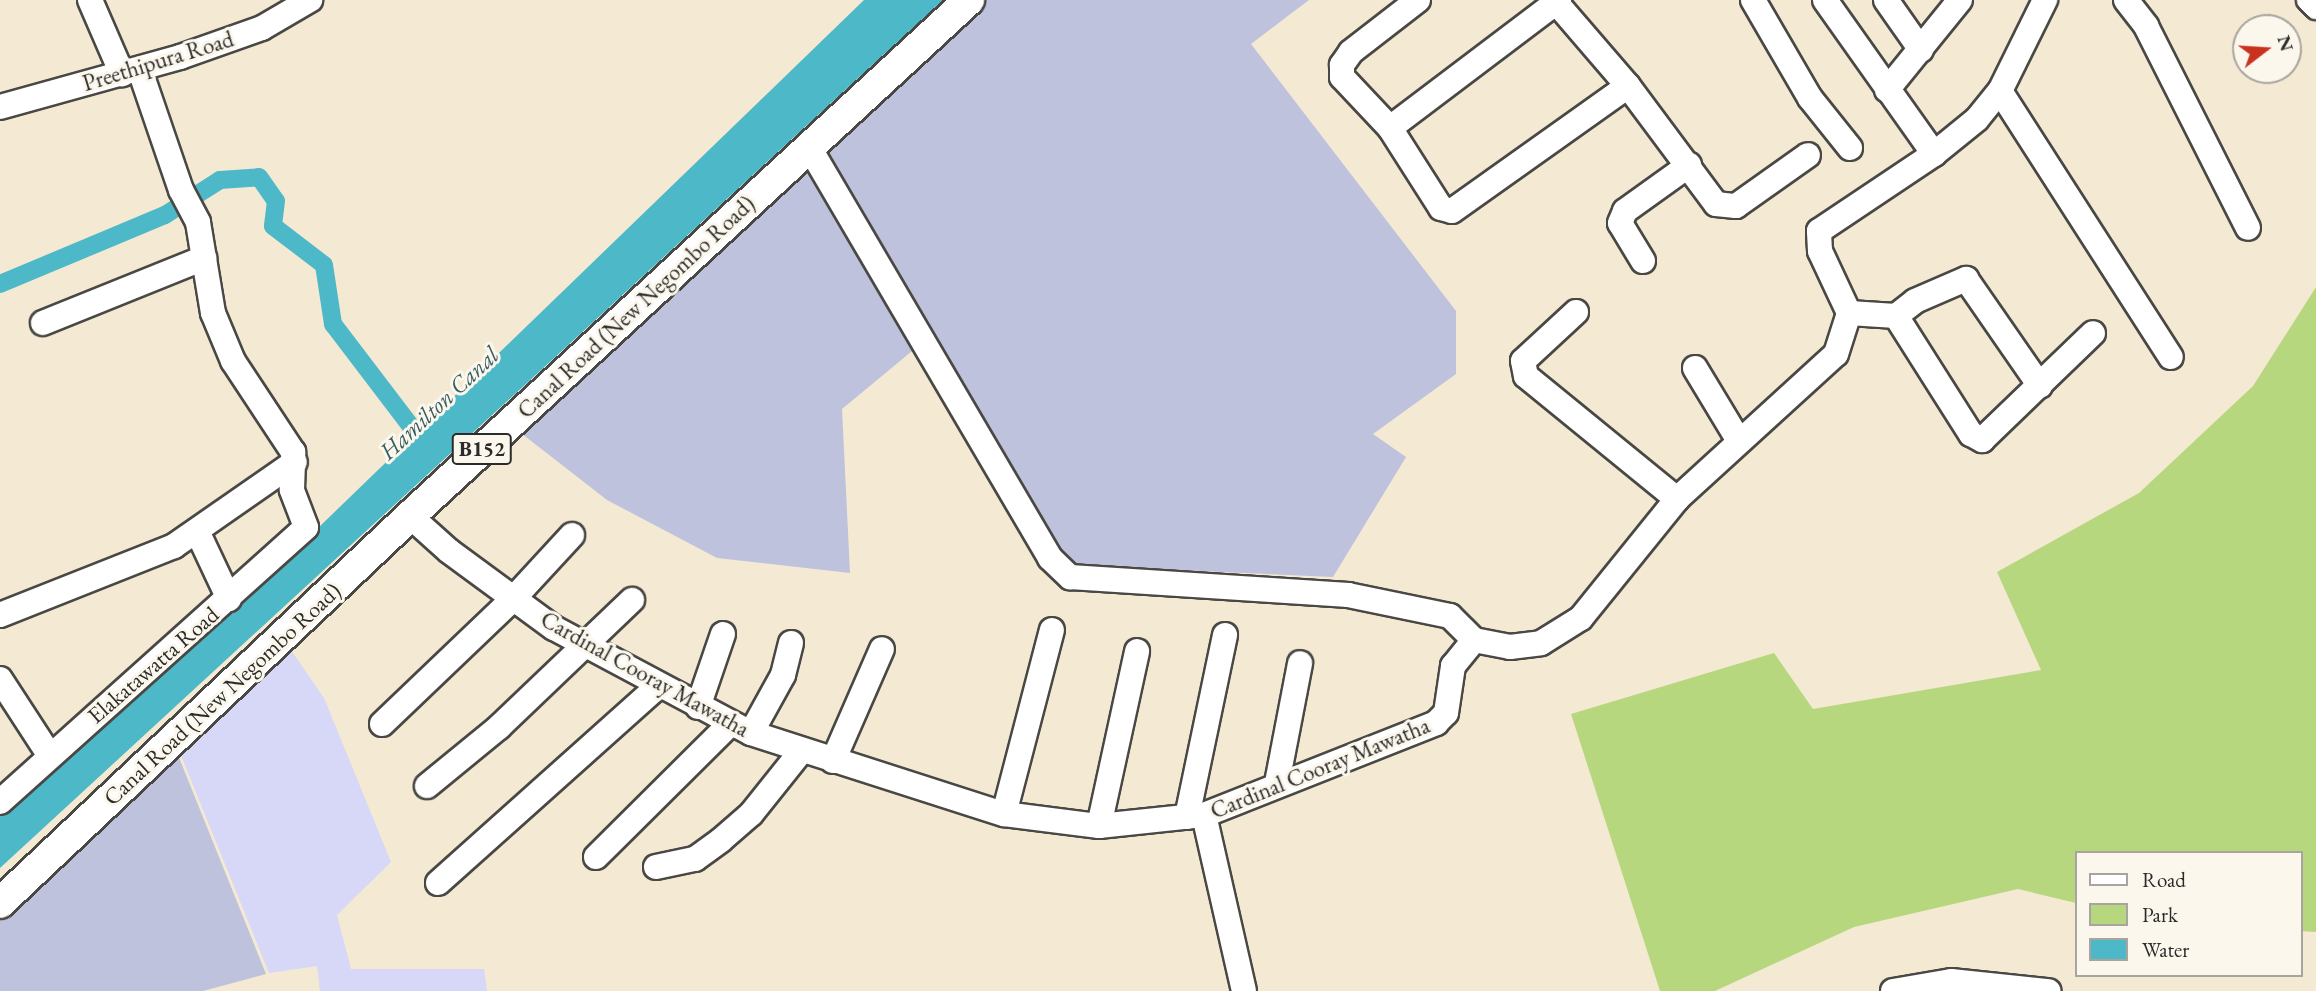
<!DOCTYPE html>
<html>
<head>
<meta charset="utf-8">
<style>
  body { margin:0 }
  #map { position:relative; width:2316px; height:991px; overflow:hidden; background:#f4e9d2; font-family:"EB Garamond",serif }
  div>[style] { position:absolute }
  .built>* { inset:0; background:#d7d7f8 }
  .industrial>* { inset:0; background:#bfc2dd }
  .green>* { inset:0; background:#b7d77e }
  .water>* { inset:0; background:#4db9c8 }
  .canal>* { height:18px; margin:-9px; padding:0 9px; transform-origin:9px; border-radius:9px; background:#4db9c8 }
  .roads { filter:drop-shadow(2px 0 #494844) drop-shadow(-2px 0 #494844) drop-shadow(0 2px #494844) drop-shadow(0 -2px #494844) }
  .minor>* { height:24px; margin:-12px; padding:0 12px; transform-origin:12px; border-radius:12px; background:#fff }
  .major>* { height:30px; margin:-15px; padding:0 15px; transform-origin:15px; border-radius:15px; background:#fff }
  span { translate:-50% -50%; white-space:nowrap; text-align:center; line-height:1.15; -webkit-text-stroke:6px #fbf7ec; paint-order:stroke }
  .shield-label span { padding:2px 5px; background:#fbf7ec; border:2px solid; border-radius:5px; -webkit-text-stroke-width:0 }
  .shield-label { font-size:21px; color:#2b2b2b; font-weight:700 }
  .street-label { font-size:23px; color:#2b2b2b }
  .water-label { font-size:24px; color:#375d62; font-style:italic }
  .legend { position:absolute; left:2075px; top:851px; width:228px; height:126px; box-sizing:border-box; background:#fbf7ec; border:2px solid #a8a59f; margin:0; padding:9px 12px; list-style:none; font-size:21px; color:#2b2b2b }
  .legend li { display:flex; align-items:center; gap:14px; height:35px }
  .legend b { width:35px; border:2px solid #a8a59f }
  .north { position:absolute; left:2232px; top:14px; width:70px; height:70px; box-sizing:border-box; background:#fbf7ec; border:2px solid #a8a59f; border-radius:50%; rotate:73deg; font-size:19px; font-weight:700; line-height:28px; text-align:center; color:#2b2b2b }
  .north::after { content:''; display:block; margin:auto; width:24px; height:32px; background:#c8321e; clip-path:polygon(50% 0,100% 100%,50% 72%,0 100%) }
</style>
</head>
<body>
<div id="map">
  <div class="built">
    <i style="clip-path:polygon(284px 640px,324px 698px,391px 862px,337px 915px,351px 969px,484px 969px,487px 991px,320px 991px,317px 966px,269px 973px,176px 743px)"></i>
  </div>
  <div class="industrial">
    <i style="clip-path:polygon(981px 0,1309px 0,1251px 44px,1456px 311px,1456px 374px,1373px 434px,1406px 457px,1333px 577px,1067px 565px,929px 337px,842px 409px,850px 573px,717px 558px,607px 500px,517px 430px)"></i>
    <i style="clip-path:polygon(174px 745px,266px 974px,203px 991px,0 991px,0 908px)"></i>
  </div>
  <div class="green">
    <i style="clip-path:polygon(2316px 287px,2316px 932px,2300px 931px,2300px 853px,2076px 853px,2076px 903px,2018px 889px,1854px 927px,1715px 991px,1660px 991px,1571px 714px,1774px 653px,1813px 709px,2041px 670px,1997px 572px,2139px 493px,2253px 386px)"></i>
  </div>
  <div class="water">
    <i style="clip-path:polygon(864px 0,943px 0,0 868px,0 816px,317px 529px)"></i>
  </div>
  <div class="canal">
    <i style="left:0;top:284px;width:179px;rotate:-22.7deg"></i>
    <i style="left:165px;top:215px;width:65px;rotate:-32.5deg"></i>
    <i style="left:220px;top:180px;width:39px;rotate:-4deg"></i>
    <i style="left:259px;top:177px;width:29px;rotate:55deg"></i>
    <i style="left:276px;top:201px;width:25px;rotate:97deg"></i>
    <i style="left:273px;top:226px;width:64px;rotate:37.4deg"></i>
    <i style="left:324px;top:265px;width:60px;rotate:81.3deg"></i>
    <i style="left:333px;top:324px;width:158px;rotate:52.7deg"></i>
  </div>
  <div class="roads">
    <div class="minor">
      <i style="left:90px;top:0;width:81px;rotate:66.6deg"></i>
      <i style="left:1418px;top:0;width:85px;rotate:142.2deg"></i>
      <i style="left:1351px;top:52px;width:16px;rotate:125deg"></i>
      <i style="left:1342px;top:65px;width:12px;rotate:90deg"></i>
      <i style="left:1342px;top:77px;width:70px;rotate:46.7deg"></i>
      <i style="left:1390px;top:128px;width:95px;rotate:57.5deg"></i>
      <i style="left:1441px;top:208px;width:11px;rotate:15deg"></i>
      <i style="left:1452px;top:211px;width:216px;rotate:-35.4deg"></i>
      <i style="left:1554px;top:0;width:113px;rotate:49.3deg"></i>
      <i style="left:1628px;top:86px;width:147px;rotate:53.3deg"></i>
      <i style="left:1716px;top:204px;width:20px;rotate:6deg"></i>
      <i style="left:1736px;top:206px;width:88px;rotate:-35.3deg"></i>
      <i style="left:1753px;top:0;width:113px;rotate:59.8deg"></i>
      <i style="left:1810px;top:98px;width:64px;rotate:51.3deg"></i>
      <i style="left:1825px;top:0;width:189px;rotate:54.7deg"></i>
      <i style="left:1886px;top:0;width:61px;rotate:55deg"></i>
      <i style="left:2126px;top:0;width:33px;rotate:52deg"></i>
      <i style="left:2146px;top:26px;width:226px;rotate:63.2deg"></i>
      <i style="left:2309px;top:0;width:10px;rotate:45deg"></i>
      <i style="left:1887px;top:90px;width:116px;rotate:-51deg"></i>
      <i style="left:2000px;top:91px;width:316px;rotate:57.3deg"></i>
      <i style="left:0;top:107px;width:187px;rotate:-15.5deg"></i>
      <i style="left:180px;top:57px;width:87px;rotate:-19.5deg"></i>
      <i style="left:262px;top:28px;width:56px;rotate:-30.3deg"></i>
      <i style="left:1390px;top:128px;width:212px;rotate:-37.1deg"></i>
      <i style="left:809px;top:147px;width:476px;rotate:59.6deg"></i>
      <i style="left:1050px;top:558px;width:28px;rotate:44deg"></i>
      <i style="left:1070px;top:577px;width:279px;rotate:3.7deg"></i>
      <i style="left:1348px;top:595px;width:104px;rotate:11.6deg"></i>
      <i style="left:1450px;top:616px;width:34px;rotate:45deg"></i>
      <i style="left:1643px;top:261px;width:44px;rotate:-121.2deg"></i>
      <i style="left:1620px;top:223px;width:13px;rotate:-67deg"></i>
      <i style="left:1625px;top:211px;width:79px;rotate:-35.7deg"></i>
      <i style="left:1576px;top:312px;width:72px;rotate:137.2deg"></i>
      <i style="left:1523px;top:361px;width:15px;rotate:79deg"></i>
      <i style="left:1526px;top:376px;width:195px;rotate:39.2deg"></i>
      <i style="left:1849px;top:313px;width:47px;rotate:3.7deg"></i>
      <i style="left:1896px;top:316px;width:24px;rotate:-38deg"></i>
      <i style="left:1915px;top:301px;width:56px;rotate:-23.3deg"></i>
      <i style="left:1966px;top:279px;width:130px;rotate:55.3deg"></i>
      <i style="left:1896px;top:316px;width:140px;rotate:57.6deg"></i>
      <i style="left:1971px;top:434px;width:13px;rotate:29deg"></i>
      <i style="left:1982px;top:440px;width:154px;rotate:-43.9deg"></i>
      <i style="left:43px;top:323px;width:174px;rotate:-22deg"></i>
      <i style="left:1695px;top:368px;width:85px;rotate:58.9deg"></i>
      <i style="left:410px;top:516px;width:52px;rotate:41.9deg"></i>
      <i style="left:449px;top:551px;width:130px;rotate:36.3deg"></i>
      <i style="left:554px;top:628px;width:223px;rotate:28.1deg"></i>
      <i style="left:751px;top:733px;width:266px;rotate:17.8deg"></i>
      <i style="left:1004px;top:814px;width:96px;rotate:7.2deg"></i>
      <i style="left:1099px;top:826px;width:106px;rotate:-6deg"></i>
      <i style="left:1204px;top:815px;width:250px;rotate:-21.6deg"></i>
      <i style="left:1436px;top:723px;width:14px;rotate:-45deg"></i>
      <i style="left:1446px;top:713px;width:48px;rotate:-81.5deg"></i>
      <i style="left:1453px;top:666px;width:33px;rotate:-51deg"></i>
      <i style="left:1474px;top:640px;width:37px;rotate:11deg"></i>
      <i style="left:1510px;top:647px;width:31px;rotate:-7deg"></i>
      <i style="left:1541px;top:643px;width:47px;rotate:-32deg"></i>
      <i style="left:1581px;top:618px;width:153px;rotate:-51.1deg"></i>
      <i style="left:1677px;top:499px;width:215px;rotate:-42.4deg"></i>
      <i style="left:1836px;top:354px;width:43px;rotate:-72.4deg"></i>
      <i style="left:1849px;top:313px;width:68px;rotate:-115.1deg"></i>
      <i style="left:1820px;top:251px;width:20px;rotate:-93deg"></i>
      <i style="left:1819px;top:231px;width:138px;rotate:-33.8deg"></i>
      <i style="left:1934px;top:154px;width:55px;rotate:-39.1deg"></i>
      <i style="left:1977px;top:119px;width:36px;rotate:-51deg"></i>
      <i style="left:2000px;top:91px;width:102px;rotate:-63.7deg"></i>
      <i style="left:198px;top:533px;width:73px;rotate:64.8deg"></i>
      <i style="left:0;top:615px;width:187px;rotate:-21.6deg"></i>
      <i style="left:174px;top:546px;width:147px;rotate:-34.8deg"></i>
      <i style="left:0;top:679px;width:92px;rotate:57deg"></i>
      <i style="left:698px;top:707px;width:77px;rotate:-71.1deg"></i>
      <i style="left:382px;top:724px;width:181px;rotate:-43.7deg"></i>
      <i style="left:513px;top:599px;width:87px;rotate:-47.3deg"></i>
      <i style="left:751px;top:733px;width:66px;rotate:-61.1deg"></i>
      <i style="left:783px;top:675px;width:33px;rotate:-76deg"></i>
      <i style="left:833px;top:761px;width:122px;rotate:-66.4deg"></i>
      <i style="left:1277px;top:783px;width:122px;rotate:-79.1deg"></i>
      <i style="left:427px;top:786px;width:93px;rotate:-39.3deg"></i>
      <i style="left:499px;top:727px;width:184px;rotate:-43.7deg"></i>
      <i style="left:0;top:802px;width:411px;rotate:-41.9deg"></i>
      <i style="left:306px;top:527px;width:40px;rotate:-111deg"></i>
      <i style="left:292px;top:490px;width:38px;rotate:-88deg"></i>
      <i style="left:293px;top:452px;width:109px;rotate:-123.4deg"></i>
      <i style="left:233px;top:361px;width:52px;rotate:-112.6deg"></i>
      <i style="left:213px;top:313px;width:92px;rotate:-99.4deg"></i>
      <i style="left:198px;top:222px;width:36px;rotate:-118deg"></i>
      <i style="left:181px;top:190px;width:127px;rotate:-108.9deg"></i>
      <i style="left:1004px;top:814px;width:190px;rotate:-75.4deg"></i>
      <i style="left:1204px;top:815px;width:180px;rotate:77.2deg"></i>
      <i style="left:1187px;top:817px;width:186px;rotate:-78.2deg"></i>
      <i style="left:1099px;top:826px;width:179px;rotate:-77.7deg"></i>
      <i style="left:596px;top:857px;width:190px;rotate:-44.8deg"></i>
      <i style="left:656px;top:867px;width:40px;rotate:-12deg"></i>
      <i style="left:695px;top:859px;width:32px;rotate:-36deg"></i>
      <i style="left:721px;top:840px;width:40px;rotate:-41deg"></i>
      <i style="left:751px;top:814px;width:82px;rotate:-51.4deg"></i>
      <i style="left:438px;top:883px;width:294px;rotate:-41.8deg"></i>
      <i style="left:1893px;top:991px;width:59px;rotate:-9.8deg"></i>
      <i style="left:1951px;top:981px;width:98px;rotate:5.9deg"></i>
    </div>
    <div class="major">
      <i style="left:0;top:903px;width:564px;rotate:-43.35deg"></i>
      <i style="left:410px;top:516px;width:761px;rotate:-42.71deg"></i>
    </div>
  </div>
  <div class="shield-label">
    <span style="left:482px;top:449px">B152</span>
  </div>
  <div class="street-label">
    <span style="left:158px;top:61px;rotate:-17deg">Preethipura Road</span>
    <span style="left:636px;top:307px;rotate:-43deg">Canal Road (New Negombo Road)</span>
    <span style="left:153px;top:665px;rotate:-41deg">Elakatawatta Road</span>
    <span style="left:645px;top:674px;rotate:29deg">Cardinal Cooray Mawatha</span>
    <span style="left:222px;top:694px;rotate:-43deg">Canal Road (New Negombo Road)</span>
    <span style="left:1320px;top:768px;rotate:-22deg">Cardinal Cooray Mawatha</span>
  </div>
  <div class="water-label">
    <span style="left:439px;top:403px;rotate:-43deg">Hamilton Canal</span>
  </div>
  <ul class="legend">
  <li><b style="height:9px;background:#fff"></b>Road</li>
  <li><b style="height:19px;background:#b7d77e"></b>Park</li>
  <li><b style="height:19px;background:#4db9c8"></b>Water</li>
  </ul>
  <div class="north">N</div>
</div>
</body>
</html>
